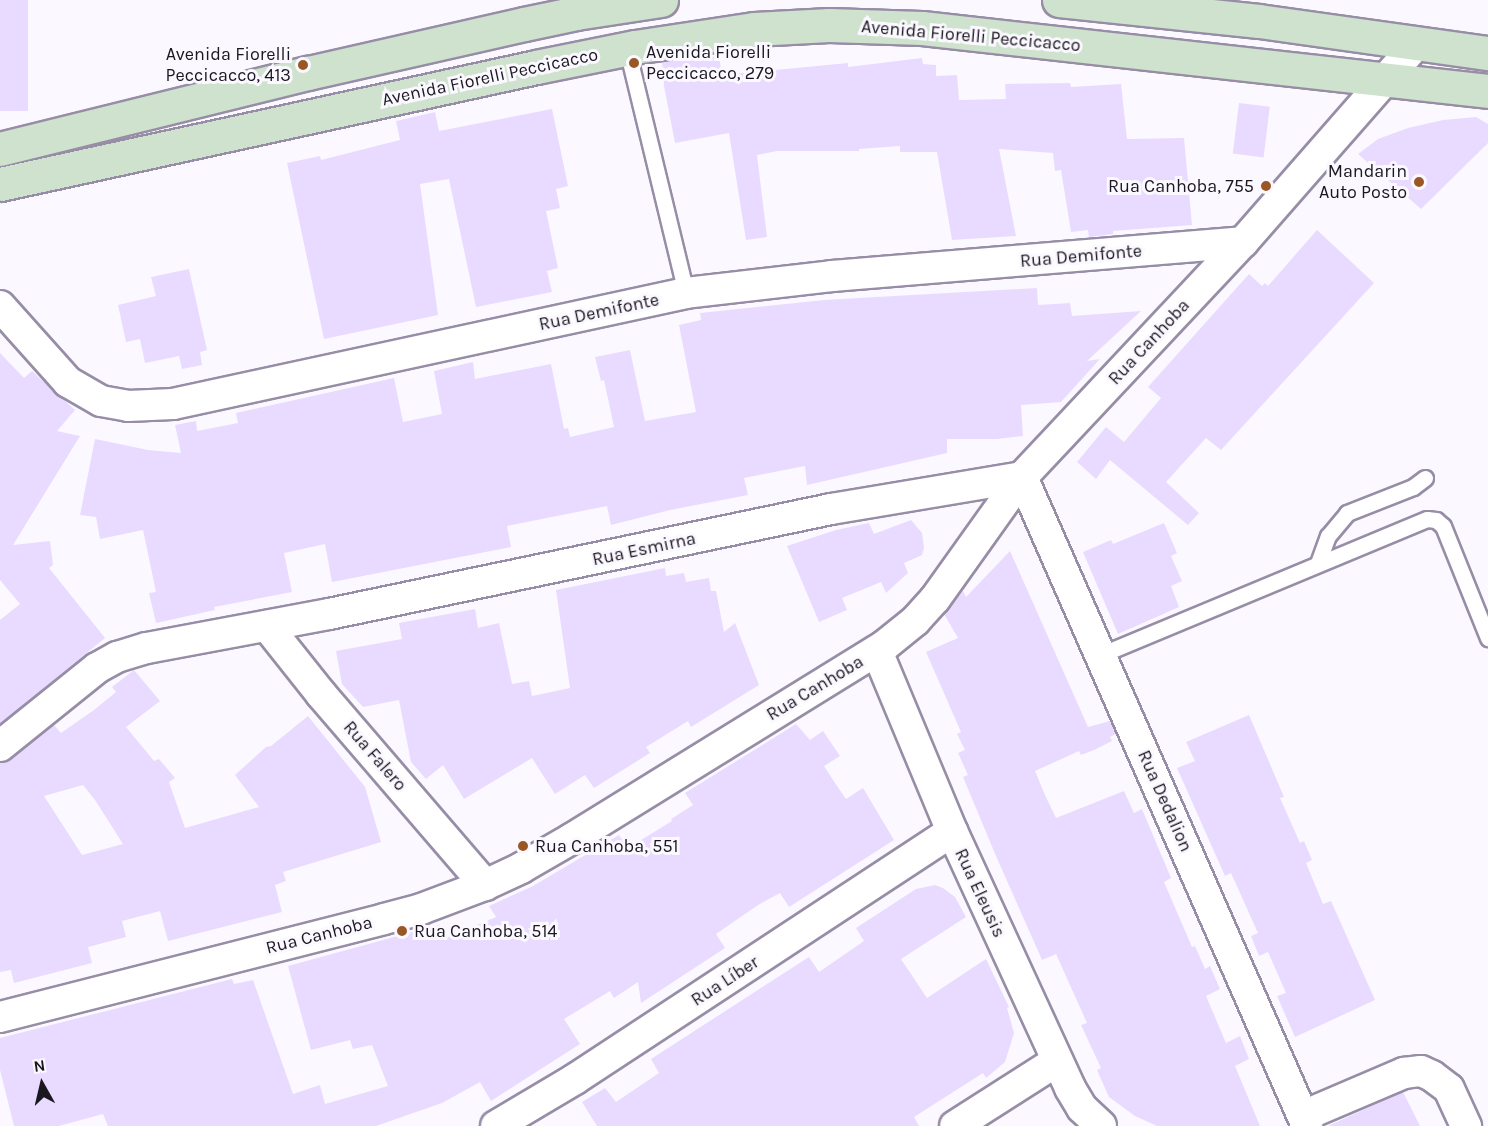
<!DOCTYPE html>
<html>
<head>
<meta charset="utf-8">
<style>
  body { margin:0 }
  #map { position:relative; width:1488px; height:1126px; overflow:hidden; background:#fbf9ff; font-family:Karla,sans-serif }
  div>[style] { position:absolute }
  .building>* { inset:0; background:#e9dbff; transform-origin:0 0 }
  .roads { filter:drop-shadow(2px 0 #978da6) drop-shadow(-2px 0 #978da6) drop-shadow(0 2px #978da6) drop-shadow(0 -2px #978da6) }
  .lane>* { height:15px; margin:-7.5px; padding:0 7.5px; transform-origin:7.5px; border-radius:7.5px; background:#fff }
  .street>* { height:30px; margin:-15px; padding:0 15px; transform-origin:15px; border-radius:15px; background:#fff }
  .secondary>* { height:33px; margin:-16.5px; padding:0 16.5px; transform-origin:16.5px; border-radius:16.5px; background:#cee2cd }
  .dots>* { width:16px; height:16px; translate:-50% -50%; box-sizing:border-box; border:3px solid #fbf9ff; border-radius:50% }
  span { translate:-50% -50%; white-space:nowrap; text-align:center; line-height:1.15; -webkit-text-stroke:6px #fbf9ff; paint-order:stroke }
  .street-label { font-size:18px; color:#1b1720 }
  .poi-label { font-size:18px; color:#1b1720 }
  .left { translate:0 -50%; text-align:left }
  .right { translate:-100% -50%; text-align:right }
  .north { position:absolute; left:12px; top:1054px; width:60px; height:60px; -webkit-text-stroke:4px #fbf9ff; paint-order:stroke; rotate:352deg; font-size:16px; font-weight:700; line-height:24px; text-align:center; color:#1b1720 }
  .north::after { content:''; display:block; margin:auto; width:21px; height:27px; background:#1b1720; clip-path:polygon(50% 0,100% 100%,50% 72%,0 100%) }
</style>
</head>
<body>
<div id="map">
  <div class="building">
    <i style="left:0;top:0;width:28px;height:111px"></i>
    <i style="clip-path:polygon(719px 56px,722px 75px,848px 63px,848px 67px,922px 58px,923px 64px,936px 65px,936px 76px,957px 75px,959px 100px,1006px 99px,1005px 84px,1070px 83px,1071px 87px,1121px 84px,1127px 139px,1184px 138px,1192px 225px,1113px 231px,1113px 234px,1089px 237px,1088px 230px,1071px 232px,1061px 170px,1055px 171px,1053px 153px,999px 149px,1016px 236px,952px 240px,937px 152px,900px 152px,900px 146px,859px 149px,859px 151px,777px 151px,757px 155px,767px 237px,746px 240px,729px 133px,675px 143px,664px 86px,662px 62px)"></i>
    <i style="left:1239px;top:103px;width:31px;height:51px;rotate:7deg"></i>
    <i style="clip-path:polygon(552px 109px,568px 186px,556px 189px,560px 208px,546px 211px,558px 268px,547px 271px,552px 292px,476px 307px,449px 179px,420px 184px,438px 315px,324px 339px,287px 163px,320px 156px,321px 160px,400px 140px,396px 121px,435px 112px,439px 131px)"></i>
    <i style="clip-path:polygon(1476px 117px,1488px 124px,1488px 143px,1421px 209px,1358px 154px,1378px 139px,1408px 128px,1443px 120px)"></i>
    <i style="clip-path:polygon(1317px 230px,1374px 283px,1221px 450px,1206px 438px,1166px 482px,1199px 513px,1188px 525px,1110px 460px,1096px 479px,1077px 462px,1106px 427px,1124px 442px,1161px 398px,1148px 387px,1249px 274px,1262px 286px,1265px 283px,1268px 286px)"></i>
    <i style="clip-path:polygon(189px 269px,207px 350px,200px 352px,202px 365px,182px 369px,179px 356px,145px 363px,140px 339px,126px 342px,118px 305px,156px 296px,151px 277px)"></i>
    <i style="clip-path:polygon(1037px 288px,1038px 305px,1070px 303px,1072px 316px,1141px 311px,1087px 361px,1100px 359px,1061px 402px,1021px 405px,1023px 436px,997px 439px,947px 439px,947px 453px,807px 485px,805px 466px,764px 474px,744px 478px,748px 495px,670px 510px,611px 525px,607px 506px,507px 526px,511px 547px,332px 582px,325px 544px,284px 553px,292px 592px,214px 607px,215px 610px,156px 623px,149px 593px,156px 592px,143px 530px,100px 539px,96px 517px,80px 515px,95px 439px,148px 450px,181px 453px,175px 425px,196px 421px,197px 431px,238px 423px,236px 413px,394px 378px,403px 422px,442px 414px,434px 371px,473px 362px,475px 379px,551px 364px,564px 429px,568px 428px,570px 437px,614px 427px,604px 380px,601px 381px,595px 357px,630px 350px,645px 421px,696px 412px,679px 325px,701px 320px,700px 313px,824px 300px)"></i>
    <i style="clip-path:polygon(0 353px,24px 378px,32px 371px,75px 410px,57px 431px,80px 436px,13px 545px,50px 541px,53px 565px,49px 568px,105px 638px,0 724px,0 620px,20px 604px,0 580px)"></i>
    <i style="clip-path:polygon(911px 520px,922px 533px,924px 548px,922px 555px,904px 563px,908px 573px,886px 593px,881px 582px,842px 598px,847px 610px,819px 622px,787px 546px,836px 530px,869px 523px,874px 534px)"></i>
    <i style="clip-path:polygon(1164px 523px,1177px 553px,1171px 556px,1182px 581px,1171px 586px,1179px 607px,1118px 634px,1083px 552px,1111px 540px,1113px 544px)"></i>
    <i style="clip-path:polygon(1010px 551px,1088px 727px,1110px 721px,1116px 734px,1110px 737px,1112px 741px,1094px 750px,1081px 755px,1079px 751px,1035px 771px,1045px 795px,1056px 818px,1124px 791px,1134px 813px,1142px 809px,1171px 878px,1164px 882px,1192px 947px,1195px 946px,1205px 969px,1210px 966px,1220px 989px,1206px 996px,1226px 1043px,1240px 1036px,1249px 1059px,1235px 1066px,1260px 1126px,1157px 1126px,1135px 1116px,1109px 1097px,1097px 1070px,1101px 1068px,1081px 1025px,1087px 1023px,1056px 954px,1042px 960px,996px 856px,963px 777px,968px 775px,958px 753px,965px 750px,957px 734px,961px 732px,926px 652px,958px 638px,944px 614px,963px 591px,966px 597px)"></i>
    <i style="clip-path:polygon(665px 568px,666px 576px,684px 573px,686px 582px,709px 578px,711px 591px,716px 591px,724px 632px,735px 623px,759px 685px,691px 727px,688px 721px,646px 747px,650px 753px,594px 788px,585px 775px,555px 794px,532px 758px,464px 799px,443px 765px,426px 779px,411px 762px,399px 700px,363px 707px,342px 684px,336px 651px,402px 639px,399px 623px,475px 609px,478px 628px,499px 623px,512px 684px,529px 681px,532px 696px,570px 688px,556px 590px)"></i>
    <i style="clip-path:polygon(evenodd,134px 670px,160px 701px,126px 727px,154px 761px,159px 759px,175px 778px,169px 782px,185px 828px,259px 807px,235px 775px,266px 747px,271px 746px,308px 716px,365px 787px,381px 842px,283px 872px,286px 881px,275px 885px,282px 912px,168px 941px,160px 911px,122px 921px,126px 937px,88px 947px,92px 963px,14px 983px,11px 970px,0 972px,0 763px,11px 759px,54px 725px,61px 733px,94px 710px,116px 692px,112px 687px,134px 670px,83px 785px,95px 800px,123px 844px,82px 855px,44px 796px,83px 785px)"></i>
    <i style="clip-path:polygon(1249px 715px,1284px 797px,1280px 798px,1300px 843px,1304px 841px,1312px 860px,1306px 863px,1323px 904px,1331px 901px,1375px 1000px,1295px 1037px,1277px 996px,1286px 993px,1268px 952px,1259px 956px,1251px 936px,1258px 933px,1231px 873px,1225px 876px,1177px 768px,1195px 761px,1186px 742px)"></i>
    <i style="clip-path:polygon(796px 724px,810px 740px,823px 731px,840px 756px,824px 766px,835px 783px,846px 799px,863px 788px,894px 840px,789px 907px,780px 893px,758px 905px,716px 934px,725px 948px,641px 1003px,638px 982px,614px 998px,610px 991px,564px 1019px,580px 1044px,491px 1101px,480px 1082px,442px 1103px,376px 1126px,108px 1126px,103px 1114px,59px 1126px,14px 1126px,0 1070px,0 1038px,232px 979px,234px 984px,253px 980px,293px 1094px,320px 1085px,325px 1104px,388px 1086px,372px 1045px,353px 1049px,350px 1040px,311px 1050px,288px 966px,438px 925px,446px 938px,496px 917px,489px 906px,533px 886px,619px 835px,628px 848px,672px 821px,671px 819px,693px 805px,685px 793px)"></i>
    <i style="clip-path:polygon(935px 885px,943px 888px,955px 897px,966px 917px,901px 959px,927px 998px,986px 959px,1009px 1007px,1007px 1008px,1014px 1033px,1005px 1062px,986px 1078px,983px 1073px,914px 1117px,919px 1126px,597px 1126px,582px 1102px,605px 1088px,616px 1102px,659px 1073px,651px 1059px,809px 957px,819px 972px,864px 941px,856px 928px,916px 889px)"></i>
    <i style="clip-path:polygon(1403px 1092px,1420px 1126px,1328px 1126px,1374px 1105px)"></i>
  </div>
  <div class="roads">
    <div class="lane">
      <i style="left:627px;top:49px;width:251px;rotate:76.4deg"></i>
      <i style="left:1318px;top:563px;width:29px;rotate:-70deg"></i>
      <i style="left:1328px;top:536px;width:30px;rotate:-50deg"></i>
      <i style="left:1347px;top:513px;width:71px;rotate:-21.5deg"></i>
      <i style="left:1413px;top:487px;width:15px;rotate:-37deg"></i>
      <i style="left:1100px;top:655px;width:354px;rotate:-22.6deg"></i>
      <i style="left:1427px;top:519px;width:9px;rotate:6deg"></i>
      <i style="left:1436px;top:520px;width:9px;rotate:41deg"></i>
      <i style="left:1443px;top:526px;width:121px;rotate:68.1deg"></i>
    </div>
    <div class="street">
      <i style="left:0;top:306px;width:102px;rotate:48.2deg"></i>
      <i style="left:68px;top:382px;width:38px;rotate:30deg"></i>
      <i style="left:101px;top:401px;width:27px;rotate:10deg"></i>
      <i style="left:128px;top:406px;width:45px;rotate:-2.5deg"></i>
      <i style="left:173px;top:404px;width:525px;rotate:-12.21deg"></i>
      <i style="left:686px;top:293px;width:147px;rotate:-6.6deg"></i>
      <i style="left:832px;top:276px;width:412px;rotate:-4.7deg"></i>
      <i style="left:267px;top:626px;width:87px;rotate:51.5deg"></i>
      <i style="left:321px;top:694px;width:252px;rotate:49.3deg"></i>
      <i style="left:877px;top:651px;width:195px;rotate:67.4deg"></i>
      <i style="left:952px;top:831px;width:283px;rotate:65.3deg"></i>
      <i style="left:1070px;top:1088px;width:23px;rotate:59deg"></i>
      <i style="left:1082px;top:1108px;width:26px;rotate:43deg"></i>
      <i style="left:0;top:746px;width:124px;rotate:-38.8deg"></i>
      <i style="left:97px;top:668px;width:23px;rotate:-29deg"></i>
      <i style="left:117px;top:657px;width:31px;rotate:-17deg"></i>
      <i style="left:147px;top:648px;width:185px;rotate:-10.6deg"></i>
      <i style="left:329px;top:614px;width:513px;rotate:-11.81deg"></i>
      <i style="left:831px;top:509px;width:194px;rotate:-9.5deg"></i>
      <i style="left:1022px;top:477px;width:709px;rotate:66.29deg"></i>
      <i style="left:0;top:1017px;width:396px;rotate:-14.3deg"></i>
      <i style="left:384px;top:919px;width:38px;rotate:-15deg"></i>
      <i style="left:421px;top:909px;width:68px;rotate:-20.6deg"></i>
      <i style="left:485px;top:885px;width:40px;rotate:-25deg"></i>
      <i style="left:521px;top:868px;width:60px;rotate:-30deg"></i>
      <i style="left:573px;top:838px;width:365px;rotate:-31.7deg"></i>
      <i style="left:884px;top:646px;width:40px;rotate:-39deg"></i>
      <i style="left:915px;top:621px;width:30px;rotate:-48deg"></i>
      <i style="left:935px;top:599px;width:150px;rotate:-54.5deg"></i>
      <i style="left:1022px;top:477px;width:323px;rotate:-46.8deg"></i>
      <i style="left:1243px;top:242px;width:264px;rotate:-48.8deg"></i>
      <i style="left:1303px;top:1116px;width:110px;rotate:-23.1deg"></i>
      <i style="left:1404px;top:1073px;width:17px;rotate:-7deg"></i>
      <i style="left:1421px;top:1071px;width:12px;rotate:24deg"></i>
      <i style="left:1432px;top:1076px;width:21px;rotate:37deg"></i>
      <i style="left:1449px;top:1089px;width:41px;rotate:65.3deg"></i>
      <i style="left:496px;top:1126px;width:92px;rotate:-30.7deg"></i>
      <i style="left:575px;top:1079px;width:451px;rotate:-33.3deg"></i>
      <i style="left:955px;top:1126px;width:121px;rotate:-32.5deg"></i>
    </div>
    <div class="secondary">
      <i style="left:1059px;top:0;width:201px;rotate:6deg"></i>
      <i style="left:1259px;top:21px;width:231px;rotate:8deg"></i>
      <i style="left:0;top:149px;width:317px;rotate:-13.9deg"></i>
      <i style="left:308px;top:73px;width:221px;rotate:-12.8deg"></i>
      <i style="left:524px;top:24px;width:53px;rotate:-11.9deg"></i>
      <i style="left:576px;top:13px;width:86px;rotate:-8.7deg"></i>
      <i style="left:0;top:184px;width:549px;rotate:-12.31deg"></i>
      <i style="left:536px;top:67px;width:101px;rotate:-11.4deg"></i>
      <i style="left:635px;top:47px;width:120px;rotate:-8.6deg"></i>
      <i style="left:754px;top:29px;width:75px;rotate:-3.1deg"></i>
      <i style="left:829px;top:25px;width:93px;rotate:1.8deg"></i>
      <i style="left:922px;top:28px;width:569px;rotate:6.35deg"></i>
    </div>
  </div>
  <div class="dots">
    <i style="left:634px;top:63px;background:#9a5726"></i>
    <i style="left:303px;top:65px;background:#9a5726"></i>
    <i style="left:1419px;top:182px;background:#9a5726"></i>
    <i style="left:1266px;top:186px;background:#9a5726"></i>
    <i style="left:523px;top:846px;background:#9a5726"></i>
    <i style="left:402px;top:931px;background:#9a5726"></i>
  </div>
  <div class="street-label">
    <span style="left:971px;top:36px;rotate:5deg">Avenida Fiorelli Peccicacco</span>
    <span style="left:490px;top:77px;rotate:-12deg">Avenida Fiorelli Peccicacco</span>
    <span style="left:1081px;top:256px;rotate:-5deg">Rua Demifonte</span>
    <span style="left:599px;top:312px;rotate:-12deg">Rua Demifonte</span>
    <span style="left:1149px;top:342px;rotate:-47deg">Rua Canhoba</span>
    <span style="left:644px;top:549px;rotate:-12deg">Rua Esmirna</span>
    <span style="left:815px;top:688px;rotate:-31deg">Rua Canhoba</span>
    <span style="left:375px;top:756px;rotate:49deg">Rua Falero</span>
    <span style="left:1165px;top:801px;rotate:66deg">Rua Dedalion</span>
    <span style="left:980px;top:893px;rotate:65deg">Rua Eleusis</span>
    <span style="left:319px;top:935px;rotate:-14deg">Rua Canhoba</span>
    <span style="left:725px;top:981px;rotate:-33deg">Rua Líber</span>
  </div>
  <div class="poi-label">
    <span class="left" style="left:646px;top:63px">Avenida Fiorelli<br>Peccicacco, 279</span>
    <span class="right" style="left:291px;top:65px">Avenida Fiorelli<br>Peccicacco, 413</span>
    <span class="right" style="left:1407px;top:182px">Mandarin<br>Auto Posto</span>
    <span class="right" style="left:1254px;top:186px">Rua Canhoba, 755</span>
    <span class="left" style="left:535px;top:846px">Rua Canhoba, 551</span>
    <span class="left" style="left:414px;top:931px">Rua Canhoba, 514</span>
  </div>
  <div class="north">N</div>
</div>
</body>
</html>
